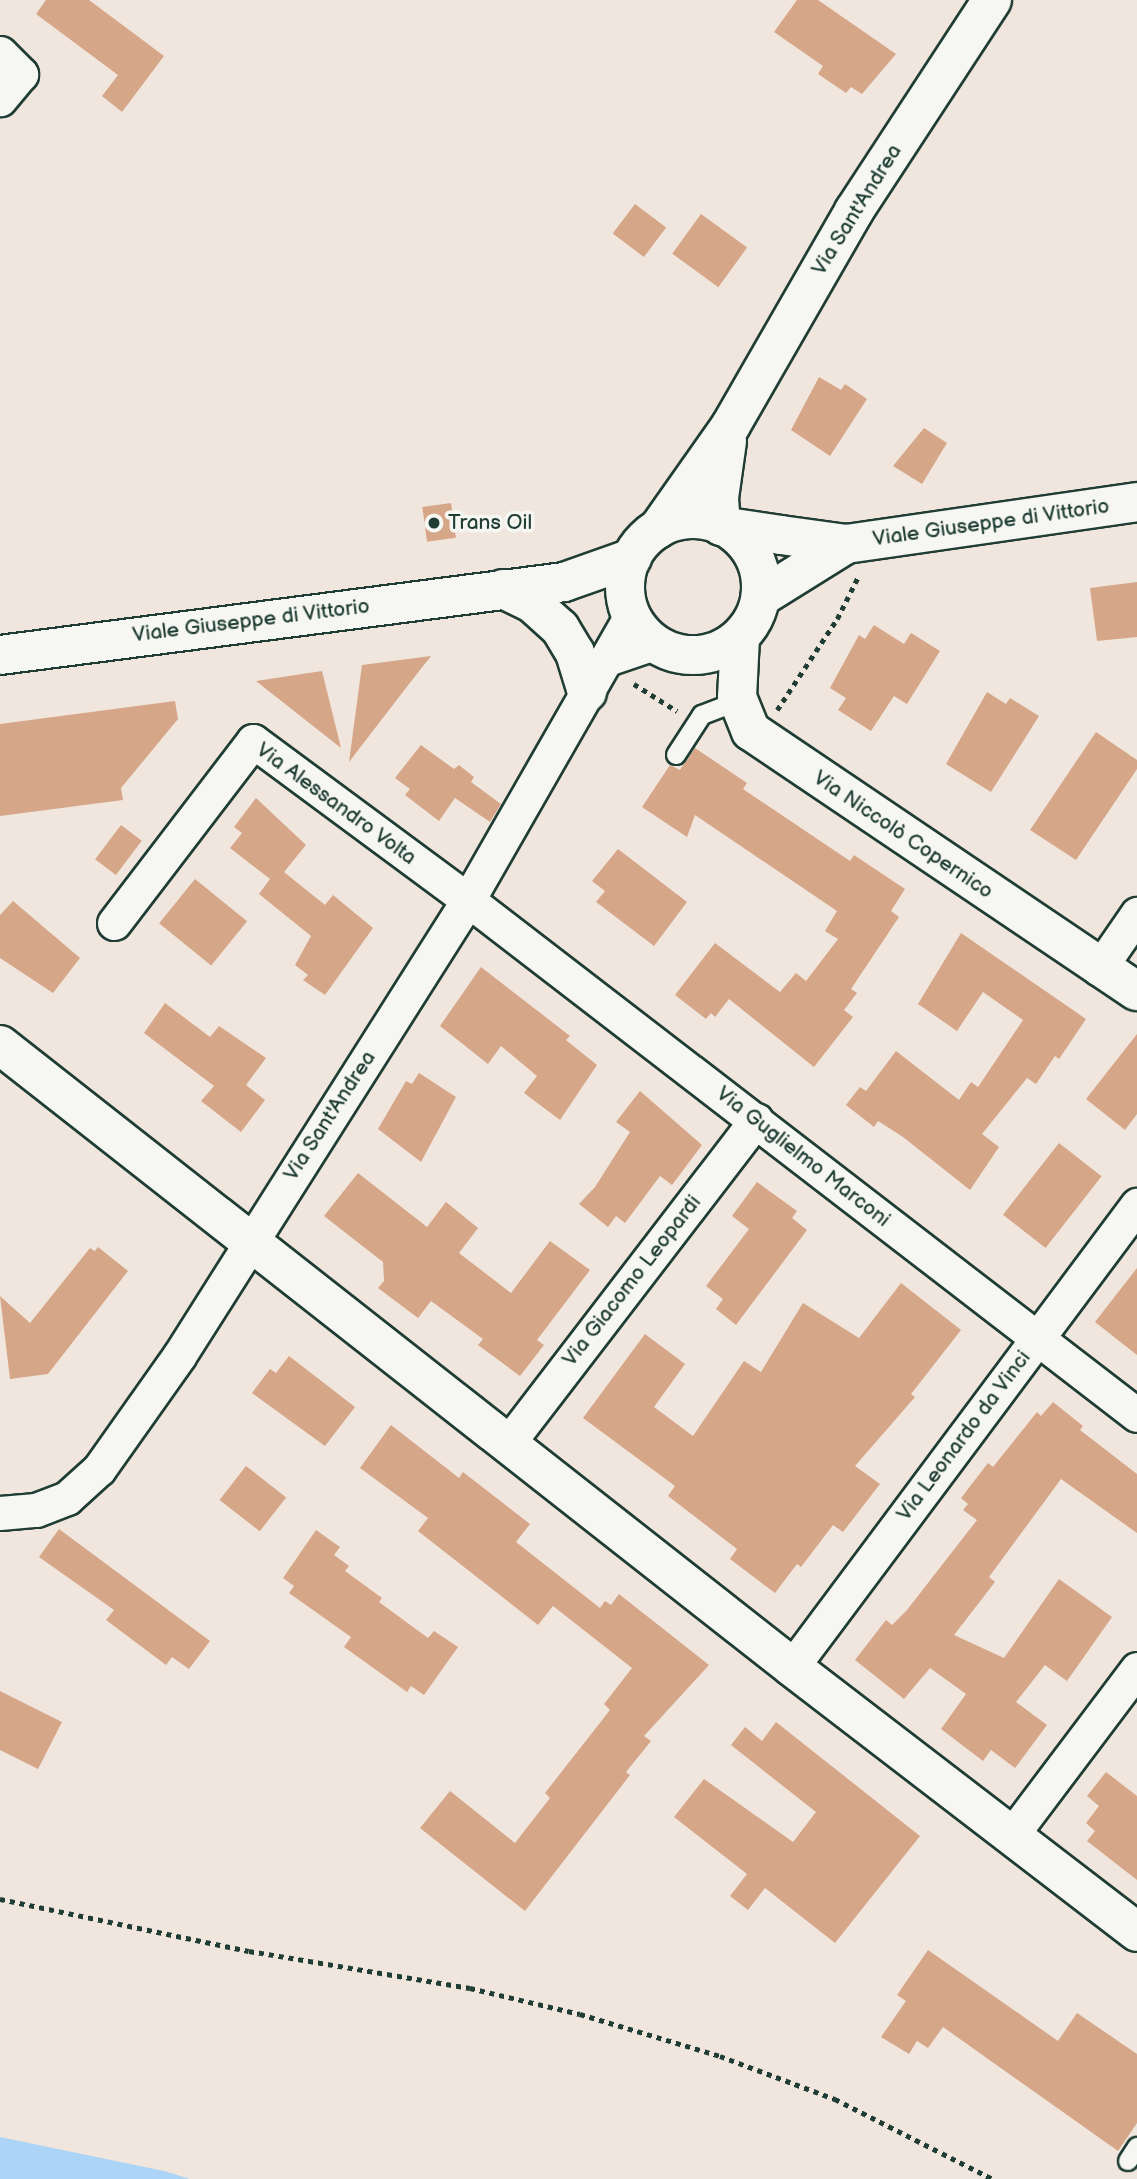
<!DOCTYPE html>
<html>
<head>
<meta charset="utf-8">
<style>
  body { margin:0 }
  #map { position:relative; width:1137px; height:2179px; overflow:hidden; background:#f0e6dd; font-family:"Balsamiq Sans",sans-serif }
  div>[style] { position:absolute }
  .water>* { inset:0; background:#abd4f6 }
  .building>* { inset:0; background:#d6a688; transform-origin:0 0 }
  .path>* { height:4.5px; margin-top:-2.25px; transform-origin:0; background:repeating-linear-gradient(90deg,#1f3d34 0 5px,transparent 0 10px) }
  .roads { filter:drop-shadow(2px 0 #1f3d34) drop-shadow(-2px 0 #1f3d34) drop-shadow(0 2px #1f3d34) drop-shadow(0 -2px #1f3d34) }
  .lane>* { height:18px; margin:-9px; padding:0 9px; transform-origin:9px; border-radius:9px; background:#f6f6f2 }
  .street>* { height:33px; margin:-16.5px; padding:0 16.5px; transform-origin:16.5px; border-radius:16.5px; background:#f6f6f2 }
  .secondary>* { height:38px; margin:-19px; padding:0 19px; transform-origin:19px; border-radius:19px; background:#f6f6f2 }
  .secondary>.ring { margin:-19px; padding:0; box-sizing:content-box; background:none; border:38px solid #f6f6f2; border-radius:50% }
  .dots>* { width:19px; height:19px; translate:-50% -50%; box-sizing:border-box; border:4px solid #f6f6f2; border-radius:50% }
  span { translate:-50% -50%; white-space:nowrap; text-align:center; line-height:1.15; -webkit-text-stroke:7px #f6f6f2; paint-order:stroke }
  .street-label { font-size:21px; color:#1f3d34 }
  .poi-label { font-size:21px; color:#1f3d34 }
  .left { translate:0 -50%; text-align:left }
</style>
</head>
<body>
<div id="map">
  <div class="water">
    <i style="clip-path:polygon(0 2137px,164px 2171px,190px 2179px,0 2179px)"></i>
  </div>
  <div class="building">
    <i style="clip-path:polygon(46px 0,89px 0,164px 56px,122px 112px,102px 96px,118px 75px,36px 14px)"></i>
    <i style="clip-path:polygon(797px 0,818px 0,896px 54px,862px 94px,851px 87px,846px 93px,818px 74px,823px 66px,774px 32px)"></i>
    <i style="left:635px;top:204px;width:39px;height:37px;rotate:37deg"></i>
    <i style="left:701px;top:214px;width:57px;height:49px;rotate:36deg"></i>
    <i style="clip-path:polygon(819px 377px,841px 390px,845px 384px,867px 399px,830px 456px,791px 430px)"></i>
    <i style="clip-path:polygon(924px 428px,947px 443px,922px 484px,893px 466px)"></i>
    <i style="left:451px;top:503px;width:35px;height:29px;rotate:82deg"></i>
    <i style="clip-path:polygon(1137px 582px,1137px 637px,1097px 641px,1090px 588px)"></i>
    <i style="clip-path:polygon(874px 625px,904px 644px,911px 633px,940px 651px,907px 704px,894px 696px,871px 731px,838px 710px,846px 698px,830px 688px,859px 635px,865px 639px)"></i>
    <i style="clip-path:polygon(431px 656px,409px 684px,349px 762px,362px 665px)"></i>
    <i style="clip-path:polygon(322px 671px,341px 748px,256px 681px)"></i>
    <i style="clip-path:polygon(987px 692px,1006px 704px,1010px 698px,1039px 716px,991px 792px,946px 764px)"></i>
    <i style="clip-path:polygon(175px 701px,178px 719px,121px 788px,123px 800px,0 816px,0 724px)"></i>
    <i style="clip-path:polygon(1096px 732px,1137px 760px,1137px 769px,1076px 860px,1030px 830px)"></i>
    <i style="clip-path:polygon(421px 745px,454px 769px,459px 765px,474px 777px,471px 782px,501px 804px,490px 822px,455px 798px,439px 821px,405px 795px,410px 789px,395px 778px)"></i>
    <i style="clip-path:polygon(695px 748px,747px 783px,743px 789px,850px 861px,854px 855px,905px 889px,891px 911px,899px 917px,851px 989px,857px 993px,844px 1010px,853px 1017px,814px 1067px,729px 999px,715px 1017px,711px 1013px,706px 1019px,675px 995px,715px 943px,780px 992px,796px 973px,806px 981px,838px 939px,825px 931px,837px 911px,695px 815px,687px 837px,642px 807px,670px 765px,680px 770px)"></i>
    <i style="clip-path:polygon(256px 798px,306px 845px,284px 872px,325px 905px,333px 895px,373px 928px,325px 995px,303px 980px,308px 975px,295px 965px,311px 936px,259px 894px,270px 879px,230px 848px,242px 833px,234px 827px)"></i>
    <i style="left:121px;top:825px;width:26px;height:43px;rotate:37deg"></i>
    <i style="clip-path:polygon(618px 849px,687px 902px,654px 946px,596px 902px,605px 891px,592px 881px)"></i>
    <i style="left:195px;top:879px;width:67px;height:57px;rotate:39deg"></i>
    <i style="clip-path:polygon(13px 901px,80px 958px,53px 993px,0 958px,0 915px)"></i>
    <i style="clip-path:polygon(961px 933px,1086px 1019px,1059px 1059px,1055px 1056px,1036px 1084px,1027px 1078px,982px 1134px,999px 1147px,970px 1190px,903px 1137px,878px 1121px,874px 1127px,846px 1105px,860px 1087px,866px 1091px,896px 1051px,959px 1100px,971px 1082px,978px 1087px,1023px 1020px,983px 992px,957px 1031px,918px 1004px)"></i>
    <i style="clip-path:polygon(481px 967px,570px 1036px,566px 1040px,597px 1065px,560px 1120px,524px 1093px,537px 1076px,501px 1046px,488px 1064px,440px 1026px)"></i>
    <i style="clip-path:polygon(165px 1003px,210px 1037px,219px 1026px,266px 1058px,246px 1085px,265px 1100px,241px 1132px,201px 1101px,214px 1086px,144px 1033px)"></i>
    <i style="clip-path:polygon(1137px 1034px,1137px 1114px,1125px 1130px,1086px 1099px)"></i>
    <i style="clip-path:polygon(419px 1073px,456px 1097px,421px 1162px,378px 1129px,406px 1081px,412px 1084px)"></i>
    <i style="clip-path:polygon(640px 1091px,702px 1145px,672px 1185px,660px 1176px,625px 1223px,616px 1216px,608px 1227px,579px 1204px,595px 1187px,630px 1132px,616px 1122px)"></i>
    <i style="left:1059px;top:1143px;width:54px;height:91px;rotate:38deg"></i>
    <i style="clip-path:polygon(358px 1173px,427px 1227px,446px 1202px,478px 1228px,459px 1253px,511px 1293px,550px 1241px,590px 1270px,537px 1340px,544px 1345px,520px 1376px,478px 1345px,483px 1339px,431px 1301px,418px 1318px,378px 1288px,384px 1281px,383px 1262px,324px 1216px)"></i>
    <i style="clip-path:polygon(757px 1182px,797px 1211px,792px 1218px,807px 1230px,736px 1325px,716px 1309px,723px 1299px,706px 1286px,749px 1229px,732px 1216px)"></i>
    <i style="clip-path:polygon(98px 1247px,128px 1271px,48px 1374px,10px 1379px,0 1296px,30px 1323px,90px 1248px,95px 1251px)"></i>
    <i style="clip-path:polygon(1137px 1268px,1137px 1355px,1095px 1322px)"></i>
    <i style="clip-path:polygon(901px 1283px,961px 1330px,911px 1394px,915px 1397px,855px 1466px,880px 1484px,843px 1532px,833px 1525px,801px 1567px,797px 1564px,775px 1593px,730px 1559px,737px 1549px,668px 1496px,675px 1486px,583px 1418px,645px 1334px,685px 1364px,654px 1407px,693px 1436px,744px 1361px,761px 1372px,803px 1303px,859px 1338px)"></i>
    <i style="clip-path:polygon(289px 1356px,355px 1407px,325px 1446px,252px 1393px,270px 1369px,276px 1373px)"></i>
    <i style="clip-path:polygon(1053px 1402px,1083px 1426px,1080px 1430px,1137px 1474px,1137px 1533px,1061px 1479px,989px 1577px,995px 1582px,954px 1635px,1004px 1658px,1059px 1579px,1112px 1617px,1067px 1681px,1045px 1665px,1016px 1702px,1047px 1725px,1015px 1768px,991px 1750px,983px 1761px,941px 1729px,966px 1694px,930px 1668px,904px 1699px,855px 1660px,886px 1620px,892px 1625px,907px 1610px,977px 1520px,963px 1510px,968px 1504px,961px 1498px,988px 1463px,993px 1467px,1037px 1412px,1041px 1416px)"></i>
    <i style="clip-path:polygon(391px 1425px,459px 1478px,463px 1472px,530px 1524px,516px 1542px,600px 1608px,605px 1601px,611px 1605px,619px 1594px,709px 1665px,644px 1736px,651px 1741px,626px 1772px,630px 1775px,525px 1911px,420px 1828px,450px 1791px,515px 1843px,550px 1798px,545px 1793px,610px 1710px,604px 1704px,632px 1668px,553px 1606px,538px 1625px,418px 1531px,428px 1518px,360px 1468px)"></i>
    <i style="left:246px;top:1466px;width:51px;height:43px;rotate:38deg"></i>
    <i style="clip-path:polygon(59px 1529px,210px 1641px,189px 1669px,172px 1657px,166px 1665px,106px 1620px,114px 1610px,39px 1557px)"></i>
    <i style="clip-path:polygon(316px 1530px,340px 1547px,334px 1555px,349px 1566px,345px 1571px,382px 1598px,379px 1602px,428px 1638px,434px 1631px,458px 1647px,424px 1695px,411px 1686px,407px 1692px,344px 1647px,351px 1637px,289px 1593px,294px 1586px,283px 1578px)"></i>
    <i style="clip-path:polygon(0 1691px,62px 1722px,38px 1769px,0 1750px)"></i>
    <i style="clip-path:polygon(776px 1722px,920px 1836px,835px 1943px,765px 1888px,748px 1910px,730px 1896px,747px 1874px,674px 1817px,704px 1779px,793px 1842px,816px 1812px,731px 1745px,745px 1727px,762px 1741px)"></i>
    <i style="clip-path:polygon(1106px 1772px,1137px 1796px,1137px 1880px,1087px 1841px,1095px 1831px,1086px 1823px,1099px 1806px,1087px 1796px)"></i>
    <i style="clip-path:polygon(928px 1950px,1058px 2041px,1077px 2013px,1137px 2054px,1137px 2123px,1118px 2151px,943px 2027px,928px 2048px,917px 2041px,909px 2054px,881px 2037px,906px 2001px,897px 1995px)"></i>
  </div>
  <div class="path">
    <i style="left:634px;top:684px;width:51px;rotate:32.1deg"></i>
    <i style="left:777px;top:710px;width:109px;rotate:-56.6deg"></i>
    <i style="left:837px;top:619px;width:47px;rotate:-63.4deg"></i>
    <i style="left:0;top:1899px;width:254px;rotate:11.8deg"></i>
    <i style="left:249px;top:1951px;width:224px;rotate:9.5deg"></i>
    <i style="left:470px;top:1988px;width:113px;rotate:13.3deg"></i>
    <i style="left:580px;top:2014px;width:146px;rotate:16.7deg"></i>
    <i style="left:720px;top:2056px;width:123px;rotate:20.5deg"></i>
    <i style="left:835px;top:2099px;width:177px;rotate:26.9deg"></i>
  </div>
  <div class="roads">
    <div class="lane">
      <i style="left:676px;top:755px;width:48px;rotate:-57deg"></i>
      <i style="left:702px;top:715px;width:39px;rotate:-21deg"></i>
      <i style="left:1128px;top:2161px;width:17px;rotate:-57deg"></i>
    </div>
    <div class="street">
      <i style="left:0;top:53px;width:30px;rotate:45deg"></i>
      <i style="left:21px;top:74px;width:33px;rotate:130deg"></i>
      <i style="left:607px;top:659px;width:50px;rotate:-18.8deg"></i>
      <i style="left:114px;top:923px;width:229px;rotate:-52.6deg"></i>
      <i style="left:253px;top:741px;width:267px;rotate:36.5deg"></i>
      <i style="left:468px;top:900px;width:844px;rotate:37.59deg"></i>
      <i style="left:1099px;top:969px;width:67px;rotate:-55.4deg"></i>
      <i style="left:509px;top:1442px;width:406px;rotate:-52.5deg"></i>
      <i style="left:0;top:1513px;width:36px;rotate:-5deg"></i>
      <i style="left:36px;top:1510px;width:33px;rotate:-21deg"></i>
      <i style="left:67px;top:1498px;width:43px;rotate:-42.2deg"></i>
      <i style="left:99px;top:1469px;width:138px;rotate:-54.7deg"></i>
      <i style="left:179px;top:1356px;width:540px;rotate:-57.63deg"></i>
      <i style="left:468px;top:900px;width:328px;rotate:-60.2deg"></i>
      <i style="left:792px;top:1667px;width:577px;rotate:-53.25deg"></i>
      <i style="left:1011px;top:1836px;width:209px;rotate:-53deg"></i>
    </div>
    <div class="secondary">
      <i style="left:727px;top:441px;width:58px;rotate:98deg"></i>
      <i style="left:719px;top:498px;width:28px;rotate:86deg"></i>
      <i style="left:721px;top:526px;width:61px;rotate:8.5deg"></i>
      <i style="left:781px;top:535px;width:66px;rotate:7.9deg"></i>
      <i style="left:846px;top:544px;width:294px;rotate:-8.2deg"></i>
      <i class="ring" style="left:625px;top:519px;width:98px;height:98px"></i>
      <i style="left:658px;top:529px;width:127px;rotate:-54.9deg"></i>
      <i style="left:731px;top:425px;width:247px;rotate:-60.1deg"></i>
      <i style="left:854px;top:211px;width:252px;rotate:-56.8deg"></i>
      <i style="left:503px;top:589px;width:32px;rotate:26deg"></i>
      <i style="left:532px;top:603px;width:38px;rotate:42deg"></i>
      <i style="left:560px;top:628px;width:29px;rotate:59deg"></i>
      <i style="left:575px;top:653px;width:41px;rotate:72.9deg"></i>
      <i style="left:761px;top:597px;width:100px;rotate:-31.9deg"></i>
      <i style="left:740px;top:638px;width:59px;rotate:92.9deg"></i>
      <i style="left:737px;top:697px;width:37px;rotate:68deg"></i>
      <i style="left:751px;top:731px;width:465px;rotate:34deg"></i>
      <i style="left:0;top:655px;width:569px;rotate:-7.37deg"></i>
      <i style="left:564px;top:582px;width:72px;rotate:-19.4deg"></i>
      <i style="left:0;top:1045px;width:1007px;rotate:38.14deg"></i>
      <i style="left:792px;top:1667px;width:435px;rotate:37.5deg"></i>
    </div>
  </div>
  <div class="dots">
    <i style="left:434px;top:523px;background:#1f3d34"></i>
  </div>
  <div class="street-label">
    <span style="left:857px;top:210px;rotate:-58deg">Via Sant'Andrea</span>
    <span style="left:991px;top:523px;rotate:-8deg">Viale Giuseppe di Vittorio</span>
    <span style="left:251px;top:621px;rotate:-7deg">Viale Giuseppe di Vittorio</span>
    <span style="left:336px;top:804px;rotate:36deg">Via Alessandro Volta</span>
    <span style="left:903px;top:835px;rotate:34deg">Via Niccolò Copernico</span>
    <span style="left:330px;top:1116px;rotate:-57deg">Via Sant'Andrea</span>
    <span style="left:803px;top:1157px;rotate:38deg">Via Guglielmo Marconi</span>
    <span style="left:632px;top:1281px;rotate:-52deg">Via Giacomo Leopardi</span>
    <span style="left:964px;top:1436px;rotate:-53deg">Via Leonardo da Vinci</span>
  </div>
  <div class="poi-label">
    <span class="left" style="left:448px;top:523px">Trans Oil</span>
  </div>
</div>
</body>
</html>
